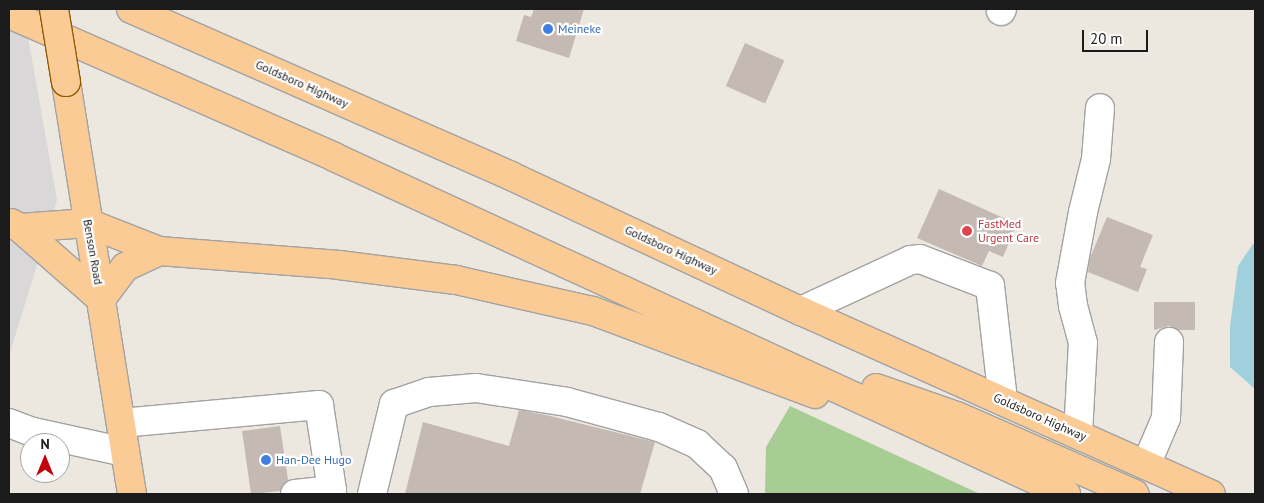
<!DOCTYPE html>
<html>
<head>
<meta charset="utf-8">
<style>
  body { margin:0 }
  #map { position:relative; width:1264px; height:503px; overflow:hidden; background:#ece8e0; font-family:"PT Sans",sans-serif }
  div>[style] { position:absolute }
  .residential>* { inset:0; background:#d9d7d7 }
  .forest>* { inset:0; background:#a7cc94 }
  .water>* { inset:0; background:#9fd0db }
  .building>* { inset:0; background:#c4b9b3; transform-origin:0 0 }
  .roads { filter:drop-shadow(1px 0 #a2a2a2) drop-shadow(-1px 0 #a2a2a2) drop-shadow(0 1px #a2a2a2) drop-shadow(0 -1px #a2a2a2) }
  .minor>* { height:28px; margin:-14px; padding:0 14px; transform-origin:14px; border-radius:14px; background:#fff }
  .major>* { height:28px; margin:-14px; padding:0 14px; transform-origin:14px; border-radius:14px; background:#fbcb96 }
  .bridges { filter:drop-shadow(1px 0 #915a00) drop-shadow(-1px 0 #915a00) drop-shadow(0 1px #915a00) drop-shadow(0 -1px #915a00) }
  .major-bridge>* { height:28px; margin:-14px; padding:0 14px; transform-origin:14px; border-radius:14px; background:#fbcb96 }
  .dots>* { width:14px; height:14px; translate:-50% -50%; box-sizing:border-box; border:2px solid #fff; border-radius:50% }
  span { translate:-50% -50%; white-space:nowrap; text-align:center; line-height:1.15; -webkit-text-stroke:4.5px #fff; paint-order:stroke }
  .shop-label { font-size:12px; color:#366cbe }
  .left { translate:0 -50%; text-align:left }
  .street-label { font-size:12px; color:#1b1b1b }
  .health-label { font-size:12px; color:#be3a42 }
  .frame { position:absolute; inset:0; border:10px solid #1b1b1b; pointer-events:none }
  .north { position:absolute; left:20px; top:433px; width:50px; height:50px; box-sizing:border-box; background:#fff; border:1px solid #a4a4a4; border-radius:50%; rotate:0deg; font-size:14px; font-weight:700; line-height:20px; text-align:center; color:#1b1b1b }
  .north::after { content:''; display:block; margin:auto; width:18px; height:22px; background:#c4010a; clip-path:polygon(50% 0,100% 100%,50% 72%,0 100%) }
  .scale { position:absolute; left:1082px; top:30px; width:66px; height:22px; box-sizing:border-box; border:2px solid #1b1b1b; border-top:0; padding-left:6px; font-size:15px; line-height:18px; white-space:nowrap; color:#1b1b1b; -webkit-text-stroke:4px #fff; paint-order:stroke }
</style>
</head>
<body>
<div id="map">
  <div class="residential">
    <i style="clip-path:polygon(9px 9px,23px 9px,57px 200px,9px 356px)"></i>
  </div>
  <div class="forest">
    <i style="clip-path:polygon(790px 406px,980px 494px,765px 494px,766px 447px)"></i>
  </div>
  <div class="water">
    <i style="clip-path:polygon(1253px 244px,1255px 244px,1255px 389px,1230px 367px,1230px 327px,1238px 266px)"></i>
  </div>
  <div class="building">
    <i style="clip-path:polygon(534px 9px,584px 9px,569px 58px,516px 41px,524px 15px,531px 17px)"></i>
    <i style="left:745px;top:43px;width:43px;height:47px;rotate:24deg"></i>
    <i style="clip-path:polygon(939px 189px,1017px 224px,1003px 257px,989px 251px,982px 266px,917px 238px)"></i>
    <i style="clip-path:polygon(1107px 217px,1153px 235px,1140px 267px,1147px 269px,1138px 292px,1088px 272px,1090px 258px)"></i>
    <i style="clip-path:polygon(1154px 302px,1195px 302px,1195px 330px,1179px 330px,1169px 326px,1154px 330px)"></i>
    <i style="clip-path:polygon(519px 410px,546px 415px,655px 442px,640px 494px,405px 494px,423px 422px,509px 446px)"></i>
    <i style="clip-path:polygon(280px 426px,288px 480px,280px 491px,251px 494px,242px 431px)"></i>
  </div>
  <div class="roads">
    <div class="minor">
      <i style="left:1001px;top:11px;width:2px;rotate:-63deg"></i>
      <i style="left:801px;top:311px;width:121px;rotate:-24.9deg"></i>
      <i style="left:911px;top:260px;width:9px;rotate:-6deg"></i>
      <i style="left:920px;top:259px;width:75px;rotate:21.1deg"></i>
      <i style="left:990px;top:286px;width:115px;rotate:83.5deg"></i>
      <i style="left:9px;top:423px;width:26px;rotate:21deg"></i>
      <i style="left:33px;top:432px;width:94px;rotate:12.3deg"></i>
      <i style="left:121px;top:423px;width:199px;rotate:-5.2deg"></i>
      <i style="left:319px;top:405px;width:86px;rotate:81.3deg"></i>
      <i style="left:332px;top:490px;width:37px;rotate:174deg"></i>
      <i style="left:1078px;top:434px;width:91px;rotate:-86.9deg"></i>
      <i style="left:1083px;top:343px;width:38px;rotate:-105deg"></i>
      <i style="left:1073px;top:306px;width:23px;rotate:-97deg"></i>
      <i style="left:1070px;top:283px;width:72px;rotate:-79.6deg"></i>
      <i style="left:1083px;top:212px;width:55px;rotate:-76.2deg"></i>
      <i style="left:1096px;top:159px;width:51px;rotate:-85.5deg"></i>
      <i style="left:1146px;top:465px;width:51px;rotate:-66.9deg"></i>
      <i style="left:1166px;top:418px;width:76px;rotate:-87.7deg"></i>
      <i style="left:372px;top:494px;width:93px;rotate:-76.3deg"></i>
      <i style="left:394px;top:404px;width:37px;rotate:-19deg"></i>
      <i style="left:429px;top:392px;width:47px;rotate:-4.9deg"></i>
      <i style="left:476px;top:388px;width:92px;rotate:8.7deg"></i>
      <i style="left:567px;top:402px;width:95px;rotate:15.2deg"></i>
      <i style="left:659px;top:427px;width:42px;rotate:24.1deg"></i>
      <i style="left:697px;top:444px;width:35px;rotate:43deg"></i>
      <i style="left:723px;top:468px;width:28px;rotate:67deg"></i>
    </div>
    <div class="major">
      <i style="left:131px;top:9px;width:415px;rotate:23.7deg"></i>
      <i style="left:511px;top:176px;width:320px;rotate:25deg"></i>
      <i style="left:801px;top:311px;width:449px;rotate:24.1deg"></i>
      <i style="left:9px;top:14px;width:355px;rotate:23.7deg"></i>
      <i style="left:334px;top:157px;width:806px;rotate:24.72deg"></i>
      <i style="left:66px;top:82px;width:417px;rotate:80.9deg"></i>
      <i style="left:11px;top:223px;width:10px;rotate:29deg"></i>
      <i style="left:20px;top:228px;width:108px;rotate:41.2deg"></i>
      <i style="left:20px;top:228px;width:68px;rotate:-4.2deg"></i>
      <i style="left:88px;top:223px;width:76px;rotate:21.5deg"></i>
      <i style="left:101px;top:299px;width:40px;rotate:-53deg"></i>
      <i style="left:125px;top:267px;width:38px;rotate:-25deg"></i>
      <i style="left:159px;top:251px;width:181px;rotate:4.4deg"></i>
      <i style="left:339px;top:265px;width:118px;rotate:7.3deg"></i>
      <i style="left:456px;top:280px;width:140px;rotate:12.8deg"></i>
      <i style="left:593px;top:311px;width:237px;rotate:20.5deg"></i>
      <i style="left:876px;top:388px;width:86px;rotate:19.1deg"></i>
      <i style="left:957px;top:416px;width:194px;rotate:23.7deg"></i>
    </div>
  </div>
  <div class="bridges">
    <div class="major-bridge">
      <i style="left:54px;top:9px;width:74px;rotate:80.7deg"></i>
    </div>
  </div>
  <div class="dots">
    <i style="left:548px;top:29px;background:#3f7fe0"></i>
    <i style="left:967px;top:231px;background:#e0444e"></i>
    <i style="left:266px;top:460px;background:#3f7fe0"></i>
  </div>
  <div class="shop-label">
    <span class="left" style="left:558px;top:29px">Meineke</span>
    <span class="left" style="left:276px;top:460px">Han-Dee Hugo</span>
  </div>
  <div class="street-label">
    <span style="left:302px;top:84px;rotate:24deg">Goldsboro Highway</span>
    <span style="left:671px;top:250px;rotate:25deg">Goldsboro Highway</span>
    <span style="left:93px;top:252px;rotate:80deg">Benson Road</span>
    <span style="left:1040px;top:417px;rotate:24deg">Goldsboro Highway</span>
  </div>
  <div class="health-label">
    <span class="left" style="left:978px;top:231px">FastMed<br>Urgent Care</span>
  </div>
  <div class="frame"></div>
  <div class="north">N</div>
  <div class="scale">20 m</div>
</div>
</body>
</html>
